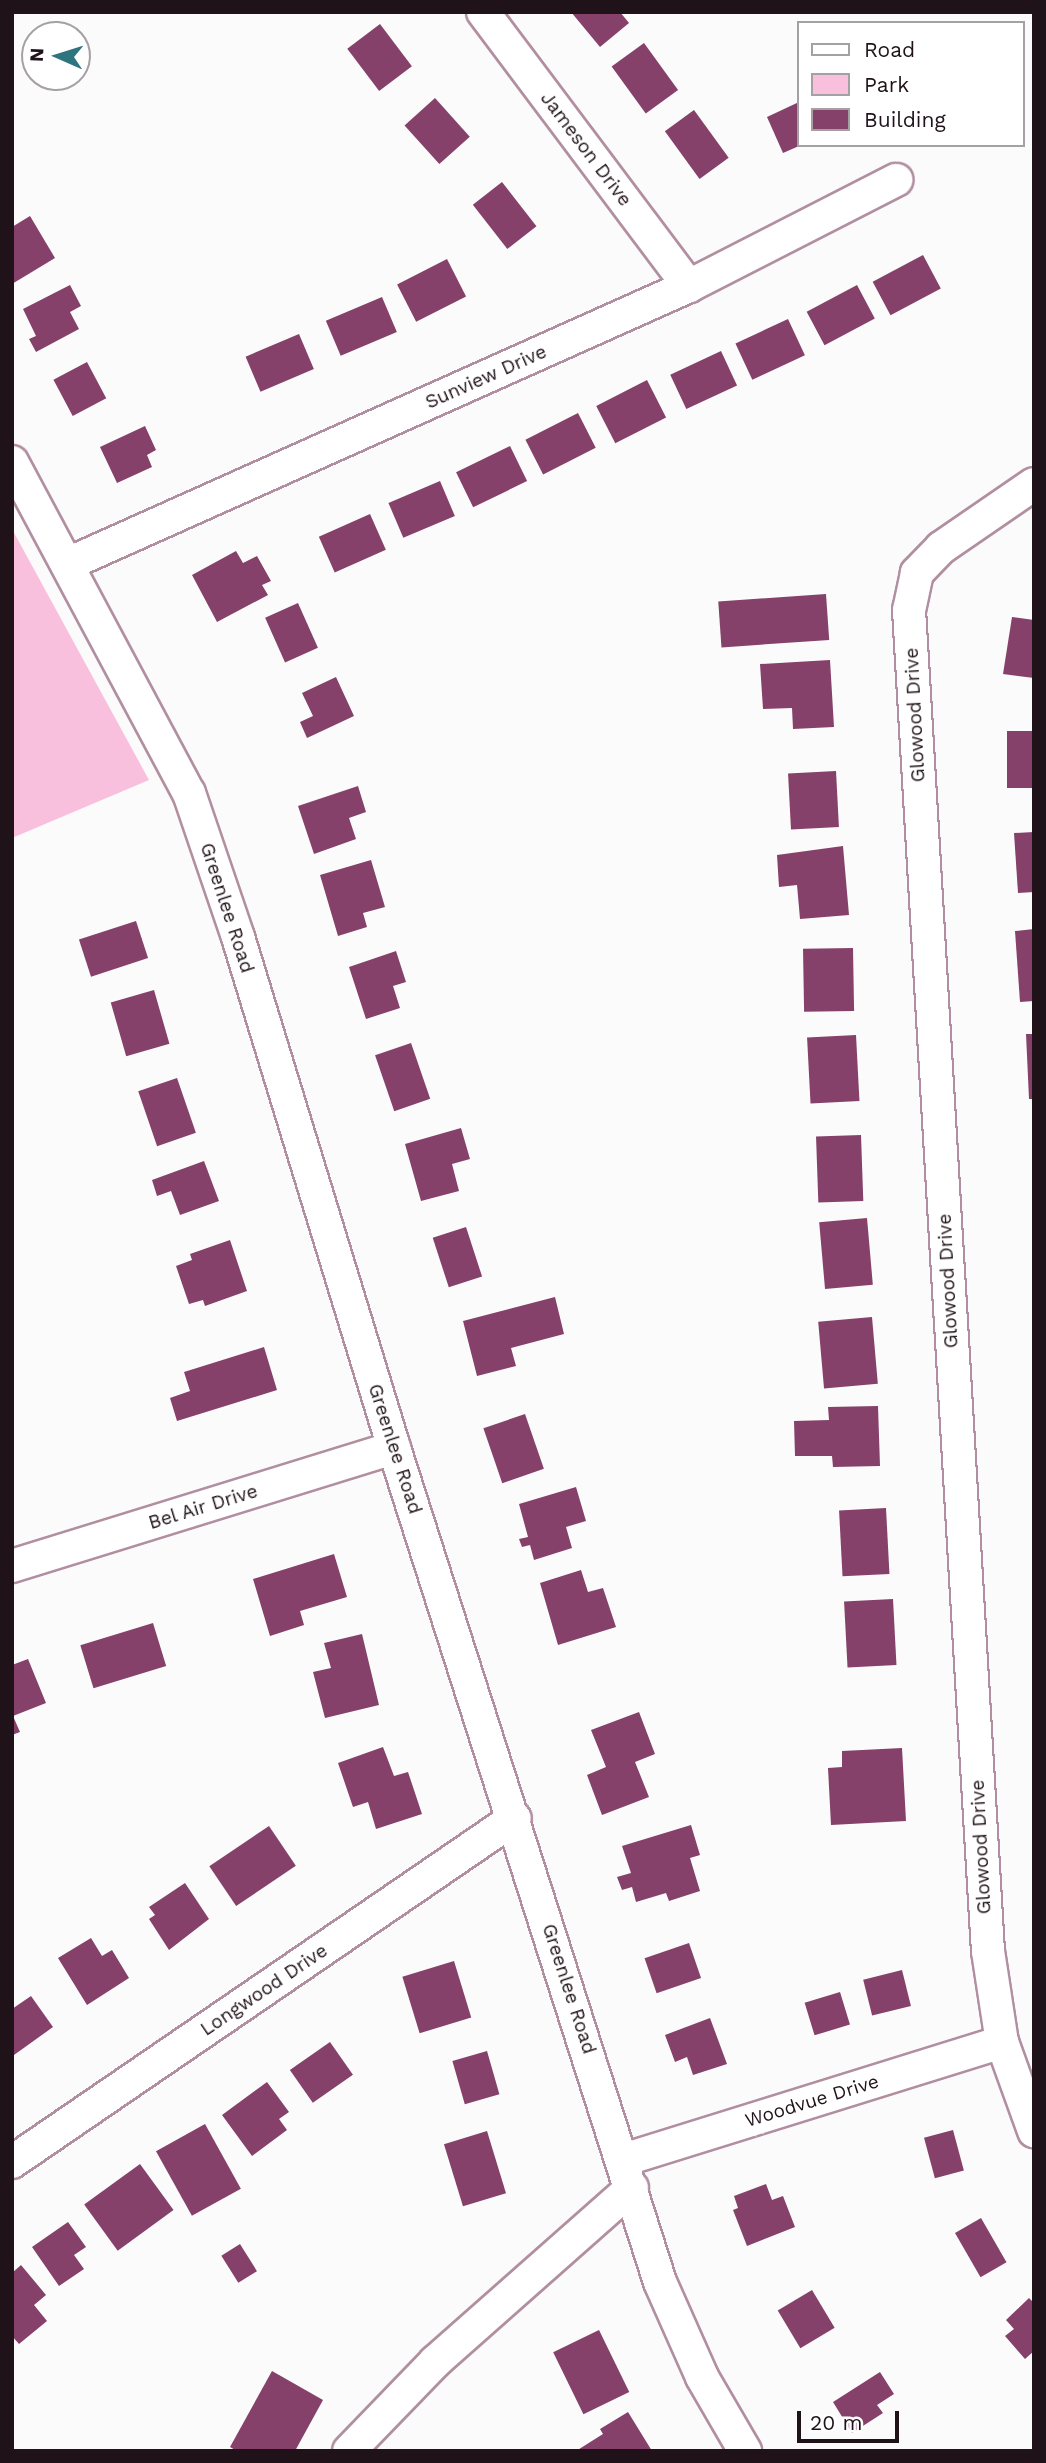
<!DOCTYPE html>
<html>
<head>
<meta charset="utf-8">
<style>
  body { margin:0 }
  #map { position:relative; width:1046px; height:2463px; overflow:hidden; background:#fbfbfb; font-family:"Work Sans",sans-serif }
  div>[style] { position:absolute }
  .green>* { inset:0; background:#f9c0de }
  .building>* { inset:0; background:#854169; transform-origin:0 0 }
  .roads { filter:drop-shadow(2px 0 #b18fa0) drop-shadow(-2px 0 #b18fa0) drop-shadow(0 2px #b18fa0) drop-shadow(0 -2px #b18fa0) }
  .street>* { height:32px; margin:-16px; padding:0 16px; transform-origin:16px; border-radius:16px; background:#fff }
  span { translate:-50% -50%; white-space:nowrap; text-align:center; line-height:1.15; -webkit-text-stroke:7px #fff; paint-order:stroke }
  .street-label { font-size:19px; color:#1f1219 }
  .frame { position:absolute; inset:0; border:14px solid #1f1219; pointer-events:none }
  .legend { position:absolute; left:797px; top:21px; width:228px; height:126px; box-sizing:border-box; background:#fff; border:2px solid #a5a0a3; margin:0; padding:9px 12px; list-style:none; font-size:21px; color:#1f1219 }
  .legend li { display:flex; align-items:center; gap:14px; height:35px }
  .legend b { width:35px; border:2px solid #a5a0a3 }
  .north { position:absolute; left:21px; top:21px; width:70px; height:70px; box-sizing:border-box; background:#fff; border:2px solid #a5a0a3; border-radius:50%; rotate:273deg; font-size:19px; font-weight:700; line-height:28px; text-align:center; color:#1f1219 }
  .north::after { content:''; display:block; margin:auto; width:24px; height:32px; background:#2e7580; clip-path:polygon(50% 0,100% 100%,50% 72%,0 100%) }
  .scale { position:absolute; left:797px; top:2411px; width:102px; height:32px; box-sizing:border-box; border:4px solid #1f1219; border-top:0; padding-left:9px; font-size:21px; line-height:24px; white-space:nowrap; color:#1f1219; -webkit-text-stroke:5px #fff; paint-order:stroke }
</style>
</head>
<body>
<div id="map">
  <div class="green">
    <i style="clip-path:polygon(12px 529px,149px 780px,12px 838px)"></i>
  </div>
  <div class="building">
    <i style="clip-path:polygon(571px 12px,620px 12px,629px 23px,600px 47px)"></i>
    <i style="left:380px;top:24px;width:53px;height:41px;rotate:53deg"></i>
    <i style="left:644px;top:43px;width:58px;height:40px;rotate:54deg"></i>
    <i style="left:435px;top:98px;width:52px;height:41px;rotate:48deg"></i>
    <i style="clip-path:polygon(799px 102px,799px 146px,783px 153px,767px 117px)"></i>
    <i style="left:694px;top:110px;width:59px;height:36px;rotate:54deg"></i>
    <i style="left:502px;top:182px;width:56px;height:37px;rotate:52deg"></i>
    <i style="clip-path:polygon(30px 216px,55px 258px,12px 284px,12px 227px)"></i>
    <i style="left:923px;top:255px;width:38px;height:57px;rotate:62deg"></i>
    <i style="left:447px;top:259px;width:42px;height:56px;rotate:63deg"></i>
    <i style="clip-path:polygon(70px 285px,81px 306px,70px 312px,79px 329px,36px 352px,29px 339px,36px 336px,23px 309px)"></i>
    <i style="left:857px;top:285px;width:38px;height:57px;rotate:62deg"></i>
    <i style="left:382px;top:297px;width:38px;height:61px;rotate:67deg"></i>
    <i style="left:788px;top:319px;width:40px;height:58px;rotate:65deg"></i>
    <i style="left:299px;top:334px;width:38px;height:58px;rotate:67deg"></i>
    <i style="left:721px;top:351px;width:38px;height:56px;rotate:65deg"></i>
    <i style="left:87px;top:362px;width:41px;height:38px;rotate:62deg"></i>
    <i style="left:647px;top:380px;width:42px;height:57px;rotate:63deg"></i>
    <i style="left:578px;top:413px;width:39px;height:59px;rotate:63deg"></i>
    <i style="clip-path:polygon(145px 426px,156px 450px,147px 455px,152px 467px,117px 483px,100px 447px)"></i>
    <i style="left:510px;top:446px;width:39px;height:60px;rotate:64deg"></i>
    <i style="left:440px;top:481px;width:38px;height:56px;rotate:67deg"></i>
    <i style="left:370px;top:514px;width:39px;height:56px;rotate:66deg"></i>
    <i style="clip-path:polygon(236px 551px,243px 563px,257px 556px,271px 581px,262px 585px,268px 595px,217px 622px,192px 575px)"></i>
    <i style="left:826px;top:594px;width:46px;height:108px;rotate:86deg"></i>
    <i style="left:298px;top:603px;width:49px;height:36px;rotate:66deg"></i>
    <i style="clip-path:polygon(1012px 617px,1034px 620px,1034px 678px,1003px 674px)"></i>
    <i style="clip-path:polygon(830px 660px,834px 727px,793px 729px,792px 708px,763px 709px,760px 664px)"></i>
    <i style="clip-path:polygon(336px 677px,354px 716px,307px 738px,300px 722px,313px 716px,302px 693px)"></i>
    <i style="left:1034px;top:731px;width:57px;height:27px;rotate:90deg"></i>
    <i style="left:836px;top:771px;width:56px;height:48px;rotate:87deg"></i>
    <i style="clip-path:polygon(358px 786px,366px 812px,349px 818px,356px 839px,314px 854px,298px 806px)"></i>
    <i style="clip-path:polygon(1034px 832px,1034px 892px,1018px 893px,1014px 833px)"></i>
    <i style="clip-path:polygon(843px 846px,849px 915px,800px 919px,797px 885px,779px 887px,777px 855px)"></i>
    <i style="clip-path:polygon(371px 860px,385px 907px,363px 913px,367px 927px,338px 936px,320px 875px)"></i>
    <i style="left:136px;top:921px;width:39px;height:60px;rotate:72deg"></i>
    <i style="clip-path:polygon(1034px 929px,1034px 1001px,1020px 1002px,1015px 931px)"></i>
    <i style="left:853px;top:948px;width:63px;height:50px;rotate:89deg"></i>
    <i style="clip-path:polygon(396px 951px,406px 982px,393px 986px,400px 1008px,366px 1019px,349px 967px)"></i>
    <i style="left:154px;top:990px;width:56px;height:45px;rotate:74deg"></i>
    <i style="clip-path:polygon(1026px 1034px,1034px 1034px,1034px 1099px,1029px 1099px)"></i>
    <i style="left:856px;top:1035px;width:66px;height:49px;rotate:87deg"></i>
    <i style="left:411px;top:1043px;width:59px;height:38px;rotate:71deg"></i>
    <i style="left:177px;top:1078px;width:58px;height:41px;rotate:71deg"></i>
    <i style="clip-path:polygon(461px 1128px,470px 1159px,452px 1164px,459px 1191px,421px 1201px,405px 1144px)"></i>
    <i style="left:861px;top:1135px;width:66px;height:45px;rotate:88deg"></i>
    <i style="clip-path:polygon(204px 1161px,219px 1201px,180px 1215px,171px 1191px,157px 1196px,152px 1180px)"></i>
    <i style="left:867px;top:1218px;width:67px;height:48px;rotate:85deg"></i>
    <i style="left:466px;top:1227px;width:52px;height:35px;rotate:72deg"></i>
    <i style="clip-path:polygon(230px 1240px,247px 1291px,205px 1306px,203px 1300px,189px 1304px,176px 1266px,192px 1260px,190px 1254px)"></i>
    <i style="clip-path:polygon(555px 1297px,564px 1334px,511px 1348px,516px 1366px,477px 1376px,463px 1321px)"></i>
    <i style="left:872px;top:1317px;width:67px;height:54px;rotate:85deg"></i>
    <i style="clip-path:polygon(264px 1347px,277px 1390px,177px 1421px,170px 1398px,190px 1391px,184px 1372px)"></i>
    <i style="clip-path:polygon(878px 1406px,880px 1466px,833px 1467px,832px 1456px,795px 1456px,794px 1421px,829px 1420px,828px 1407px)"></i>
    <i style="left:525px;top:1414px;width:58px;height:44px;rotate:71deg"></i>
    <i style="clip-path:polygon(576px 1487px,586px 1521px,566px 1527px,572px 1548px,534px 1560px,530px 1545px,522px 1547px,519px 1539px,528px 1537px,519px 1504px)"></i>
    <i style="left:886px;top:1508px;width:66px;height:47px;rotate:87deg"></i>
    <i style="clip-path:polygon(334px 1554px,347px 1597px,300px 1611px,304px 1625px,270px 1636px,253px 1579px)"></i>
    <i style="clip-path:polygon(581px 1570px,588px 1592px,603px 1588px,616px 1627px,558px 1645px,540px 1583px)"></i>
    <i style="left:893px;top:1599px;width:66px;height:49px;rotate:87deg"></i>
    <i style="left:153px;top:1623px;width:45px;height:76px;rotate:73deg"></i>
    <i style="clip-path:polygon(362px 1634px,379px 1705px,325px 1718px,313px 1672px,331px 1668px,324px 1643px)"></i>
    <i style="clip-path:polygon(28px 1659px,46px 1703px,13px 1716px,20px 1732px,12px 1735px,12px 1665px)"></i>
    <i style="clip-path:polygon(639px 1712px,655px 1754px,635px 1762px,649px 1797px,602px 1815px,587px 1775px,606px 1767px,591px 1730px)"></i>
    <i style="clip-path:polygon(383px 1747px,394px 1776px,408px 1772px,422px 1814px,376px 1829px,368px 1802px,353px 1807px,338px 1763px)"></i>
    <i style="clip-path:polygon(902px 1748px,906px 1821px,831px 1825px,828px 1768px,842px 1767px,842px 1751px)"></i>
    <i style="clip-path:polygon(691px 1825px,700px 1855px,690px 1858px,700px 1891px,669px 1901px,666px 1893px,636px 1902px,632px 1887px,622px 1890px,617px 1877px,631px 1873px,622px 1846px)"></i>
    <i style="left:269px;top:1826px;width:48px;height:72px;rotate:56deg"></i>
    <i style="clip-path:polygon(185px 1883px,209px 1919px,169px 1950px,149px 1919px,155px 1915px,149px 1907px)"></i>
    <i style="clip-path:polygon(91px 1938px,102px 1956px,112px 1950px,129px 1978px,87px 2005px,58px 1958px)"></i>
    <i style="left:689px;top:1943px;width:37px;height:47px;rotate:71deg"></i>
    <i style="left:454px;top:1961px;width:59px;height:54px;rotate:73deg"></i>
    <i style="left:902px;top:1970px;width:37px;height:40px;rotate:76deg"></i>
    <i style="left:840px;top:1992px;width:34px;height:37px;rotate:73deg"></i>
    <i style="clip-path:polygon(31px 1996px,53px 2027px,14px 2055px,12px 2009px)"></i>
    <i style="clip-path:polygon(710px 2018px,727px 2064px,693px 2075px,687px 2057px,675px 2062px,665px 2035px)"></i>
    <i style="left:330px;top:2042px;width:40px;height:49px;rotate:55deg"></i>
    <i style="left:487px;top:2051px;width:45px;height:36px;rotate:74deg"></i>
    <i style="clip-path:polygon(267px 2082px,289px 2112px,279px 2119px,287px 2130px,252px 2156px,222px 2115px)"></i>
    <i style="left:205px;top:2124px;width:74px;height:56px;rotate:61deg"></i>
    <i style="left:953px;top:2130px;width:42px;height:30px;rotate:75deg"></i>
    <i style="left:487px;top:2131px;width:65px;height:45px;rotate:73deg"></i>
    <i style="left:140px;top:2164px;width:57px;height:69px;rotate:54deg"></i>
    <i style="clip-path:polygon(766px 2184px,772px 2200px,783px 2196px,795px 2227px,747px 2246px,733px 2210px,738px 2208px,734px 2196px)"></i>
    <i style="left:981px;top:2218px;width:51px;height:30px;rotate:60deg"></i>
    <i style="clip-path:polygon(68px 2222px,86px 2247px,74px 2255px,84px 2269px,59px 2286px,32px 2247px)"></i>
    <i style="left:240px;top:2244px;width:32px;height:22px;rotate:58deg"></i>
    <i style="clip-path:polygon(21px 2265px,46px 2295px,34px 2305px,47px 2321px,19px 2344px,12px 2336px,12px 2273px)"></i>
    <i style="left:812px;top:2290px;width:44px;height:40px;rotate:59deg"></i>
    <i style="clip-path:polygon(1029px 2298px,1034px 2303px,1034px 2351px,1025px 2359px,1005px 2336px,1014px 2329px,1006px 2320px)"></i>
    <i style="left:599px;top:2330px;width:69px;height:51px;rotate:64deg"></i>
    <i style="clip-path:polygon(272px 2371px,323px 2400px,295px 2451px,237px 2451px,230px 2447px)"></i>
    <i style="clip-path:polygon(880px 2372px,894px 2394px,877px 2405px,883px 2413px,852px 2433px,833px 2402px)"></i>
    <i style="clip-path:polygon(628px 2412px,652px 2451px,576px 2451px,603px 2434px,600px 2429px)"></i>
  </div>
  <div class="roads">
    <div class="street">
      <i style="left:483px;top:12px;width:343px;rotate:53.1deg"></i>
      <i style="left:12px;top:462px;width:375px;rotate:61.9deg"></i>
      <i style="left:189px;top:793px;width:152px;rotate:71.2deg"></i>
      <i style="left:238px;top:937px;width:534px;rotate:73.02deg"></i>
      <i style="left:394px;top:1448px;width:875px;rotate:72.31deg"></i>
      <i style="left:660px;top:2282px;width:104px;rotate:66.1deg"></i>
      <i style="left:702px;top:2377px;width:86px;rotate:59.8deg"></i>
      <i style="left:1034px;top:484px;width:113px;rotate:145.5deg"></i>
      <i style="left:941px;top:548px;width:35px;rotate:134deg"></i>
      <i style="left:917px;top:573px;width:38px;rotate:102deg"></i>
      <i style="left:909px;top:610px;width:1343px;rotate:86.63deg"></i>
      <i style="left:988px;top:1951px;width:92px;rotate:81.3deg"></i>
      <i style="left:1002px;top:2042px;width:95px;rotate:70.2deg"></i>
      <i style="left:70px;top:563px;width:678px;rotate:-24.11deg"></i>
      <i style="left:689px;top:286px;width:233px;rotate:-27.1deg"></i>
      <i style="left:12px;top:1566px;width:400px;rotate:-17.2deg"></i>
      <i style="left:623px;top:2160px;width:397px;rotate:-17.3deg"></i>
      <i style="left:12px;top:2162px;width:609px;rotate:-34.37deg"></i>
      <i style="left:349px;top:2451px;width:124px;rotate:-46deg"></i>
      <i style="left:435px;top:2362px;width:263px;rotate:-41.5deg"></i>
    </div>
  </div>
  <div class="street-label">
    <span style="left:586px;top:149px;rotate:53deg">Jameson Drive</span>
    <span style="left:486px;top:377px;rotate:-24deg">Sunview Drive</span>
    <span style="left:915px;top:715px;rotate:-93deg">Glowood Drive</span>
    <span style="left:227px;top:908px;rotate:72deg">Greenlee Road</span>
    <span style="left:948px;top:1281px;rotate:-93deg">Glowood Drive</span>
    <span style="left:395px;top:1449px;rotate:72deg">Greenlee Road</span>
    <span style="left:203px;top:1507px;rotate:-17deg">Bel Air Drive</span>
    <span style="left:981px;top:1847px;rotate:-93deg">Glowood Drive</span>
    <span style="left:569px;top:1989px;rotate:72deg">Greenlee Road</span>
    <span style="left:264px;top:1990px;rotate:-34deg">Longwood Drive</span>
    <span style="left:812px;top:2101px;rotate:-17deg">Woodvue Drive</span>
  </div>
  <div class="frame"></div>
  <ul class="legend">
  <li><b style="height:9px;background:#fff"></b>Road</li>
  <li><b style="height:19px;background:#f9c0de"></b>Park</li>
  <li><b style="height:19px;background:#854169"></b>Building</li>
  </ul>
  <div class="north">N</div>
  <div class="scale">20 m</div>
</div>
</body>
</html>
